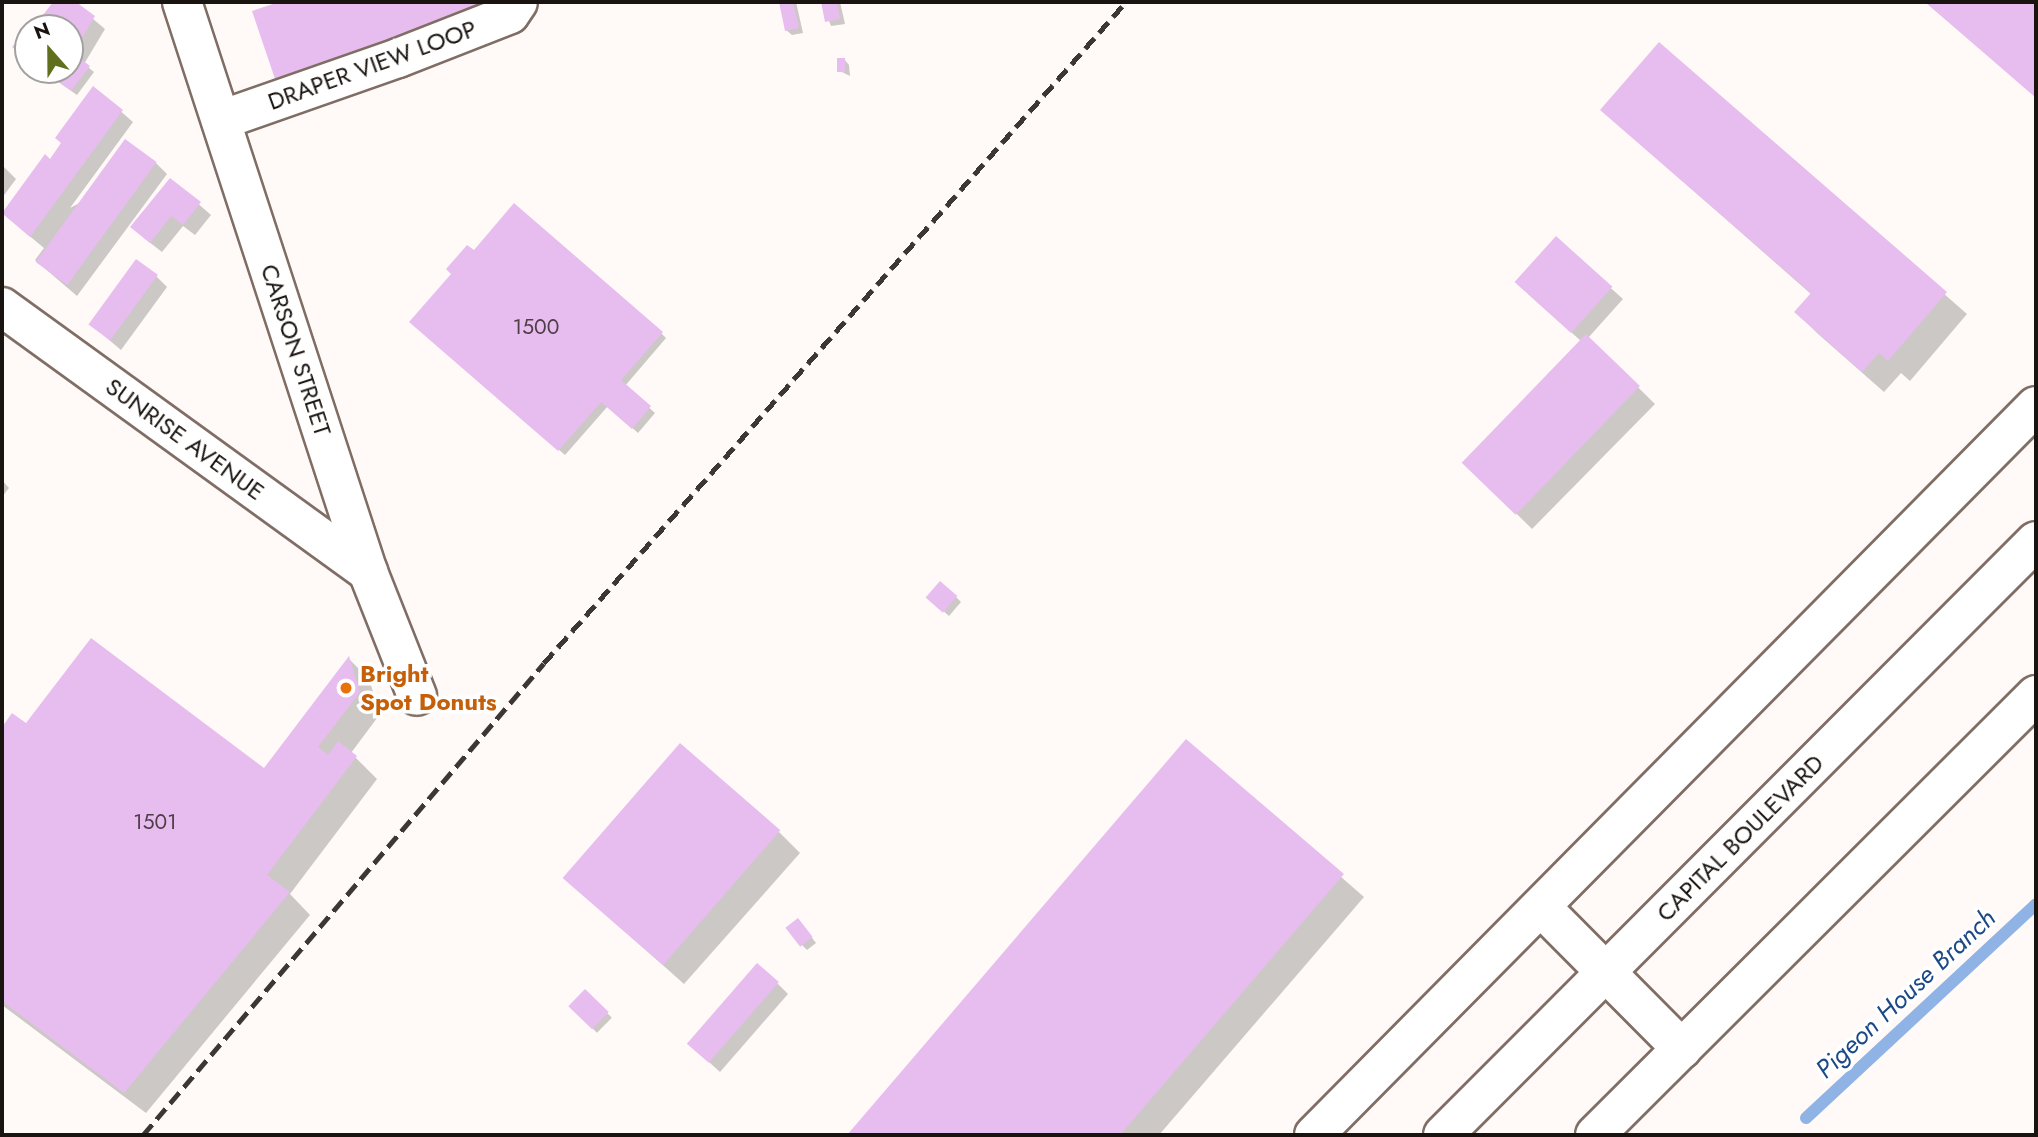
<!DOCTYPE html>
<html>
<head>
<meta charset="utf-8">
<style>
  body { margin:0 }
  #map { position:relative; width:2038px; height:1137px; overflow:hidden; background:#fffaf8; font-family:Jost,sans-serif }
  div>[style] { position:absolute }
  .shadow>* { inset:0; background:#0003; transform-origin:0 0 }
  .stream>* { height:12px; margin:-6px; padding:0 6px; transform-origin:6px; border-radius:6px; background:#8fb3e5 }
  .building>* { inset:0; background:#e7bdef; transform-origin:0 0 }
  .roads { filter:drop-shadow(2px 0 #806e65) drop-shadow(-2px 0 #806e65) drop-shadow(0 2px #806e65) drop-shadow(0 -2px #806e65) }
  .minor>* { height:38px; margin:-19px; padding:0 19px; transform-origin:19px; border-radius:19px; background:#fff }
  .major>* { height:38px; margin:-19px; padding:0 19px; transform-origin:19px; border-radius:19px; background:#fff }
  .rail>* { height:5px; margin-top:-2.5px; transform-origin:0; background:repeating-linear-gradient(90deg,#3c3733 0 14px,transparent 0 21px) }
  .dots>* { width:19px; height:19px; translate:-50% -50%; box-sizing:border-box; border:4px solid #fff; border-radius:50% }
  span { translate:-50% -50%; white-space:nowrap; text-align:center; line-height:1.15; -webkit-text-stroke:7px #fff; paint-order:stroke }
  .number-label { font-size:21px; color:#4d3e48 }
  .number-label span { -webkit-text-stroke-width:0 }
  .street-label { font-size:24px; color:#1a1410 }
  .food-label { font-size:24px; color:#c56008; font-weight:700 }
  .left { translate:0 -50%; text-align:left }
  .water-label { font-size:26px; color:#1c4985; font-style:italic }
  .frame { position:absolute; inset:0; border:4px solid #1a1410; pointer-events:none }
  .north { position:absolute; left:14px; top:14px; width:70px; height:70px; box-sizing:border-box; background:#fff; border:2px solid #a3a19f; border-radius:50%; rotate:339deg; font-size:19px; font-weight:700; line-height:28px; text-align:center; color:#1a1410 }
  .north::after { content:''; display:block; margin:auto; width:24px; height:32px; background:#5f6f1b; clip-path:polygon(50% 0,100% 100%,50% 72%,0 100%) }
</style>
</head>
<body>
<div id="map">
  <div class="shadow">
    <i style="clip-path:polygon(62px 2px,73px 2px,105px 29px,84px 64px,94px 72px,77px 95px,41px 70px,70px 70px,70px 28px,32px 28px,55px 3px,59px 6px)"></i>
    <i style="clip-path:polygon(284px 2px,484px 2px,492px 27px,293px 95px,277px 78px,254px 12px)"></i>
    <i style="clip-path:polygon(781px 2px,796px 2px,803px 33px,792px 35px,786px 30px)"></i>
    <i style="clip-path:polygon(822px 2px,840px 2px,845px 24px,831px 26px)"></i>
    <i style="clip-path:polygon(1925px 2px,2036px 2px,2036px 96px)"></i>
    <i style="clip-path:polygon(1659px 44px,1967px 314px,1910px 381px,1901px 373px,1884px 392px,1817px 333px,1796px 312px,1812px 295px,1602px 110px)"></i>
    <i style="clip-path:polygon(844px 59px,849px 65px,850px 76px,840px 71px)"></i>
    <i style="clip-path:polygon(94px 88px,133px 122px,70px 208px,156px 163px,167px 174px,77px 296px,35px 260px,44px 248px,3px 214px,45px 157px,50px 162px)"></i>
    <i style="clip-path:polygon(2px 165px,16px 179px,2px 198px)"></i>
    <i style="clip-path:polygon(171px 180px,211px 215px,195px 235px,183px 226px,162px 252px,144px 238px)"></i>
    <i style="clip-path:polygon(1556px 239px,1623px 299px,1588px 338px,1655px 404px,1532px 529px,1464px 462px,1581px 341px,1528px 294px)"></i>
    <i style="clip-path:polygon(156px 276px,167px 287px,121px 350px,90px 324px)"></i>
    <i style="clip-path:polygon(416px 327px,661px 333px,666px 338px,625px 386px,655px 413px,638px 433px,608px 406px,565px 455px)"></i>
    <i style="clip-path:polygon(2px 480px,9px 488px,2px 497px)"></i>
    <i style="clip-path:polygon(956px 597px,961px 602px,949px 616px,933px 602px)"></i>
    <i style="clip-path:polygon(349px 659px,369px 679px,380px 714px,351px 753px,377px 779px,290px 894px,310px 915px,146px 1113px,2px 1005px,2px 730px,13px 716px,27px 726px,264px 771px)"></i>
    <i style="clip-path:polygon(1187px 742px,1364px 897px,1159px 1135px,849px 1135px)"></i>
    <i style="clip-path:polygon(779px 832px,800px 853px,684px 984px,564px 877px)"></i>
    <i style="clip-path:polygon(802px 925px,816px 943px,807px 950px,802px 945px)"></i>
    <i style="clip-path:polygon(777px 983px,788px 994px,720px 1072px,700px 1054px)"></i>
    <i style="left:585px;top:991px;width:38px;height:21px;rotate:45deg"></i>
  </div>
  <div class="stream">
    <i style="left:1806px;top:1118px;width:314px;rotate:-42.9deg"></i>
  </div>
  <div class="building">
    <i style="clip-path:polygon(53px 2px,76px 2px,95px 16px,70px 58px,70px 28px,33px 28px)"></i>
    <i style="clip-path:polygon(279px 2px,474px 2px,477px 11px,275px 79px,252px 11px)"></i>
    <i style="clip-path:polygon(779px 2px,793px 2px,799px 28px,785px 31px)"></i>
    <i style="clip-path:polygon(821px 2px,837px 2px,840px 19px,825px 22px)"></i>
    <i style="clip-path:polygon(1925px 2px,2036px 2px,2036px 98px)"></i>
    <i style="clip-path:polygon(25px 31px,28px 33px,28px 59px,12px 47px)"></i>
    <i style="clip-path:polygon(1659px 42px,1947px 292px,1888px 361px,1879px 353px,1862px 372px,1794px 312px,1811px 293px,1600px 110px)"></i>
    <i style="left:78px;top:57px;width:15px;height:31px;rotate:37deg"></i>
    <i style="left:837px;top:58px;width:8px;height:14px"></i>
    <i style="clip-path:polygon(42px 70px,61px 70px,54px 79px)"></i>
    <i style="clip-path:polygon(93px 86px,123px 110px,30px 237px,2px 213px,45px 154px,50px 159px,61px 143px,55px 138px)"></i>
    <i style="left:125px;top:139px;width:39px;height:152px;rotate:36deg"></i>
    <i style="clip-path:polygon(170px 178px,201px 202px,183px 225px,171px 216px,150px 243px,130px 227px)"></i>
    <i style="clip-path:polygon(514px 203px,663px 332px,621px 380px,651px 406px,632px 429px,601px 402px,558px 451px,409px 322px,451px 274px,446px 269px,467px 245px,474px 250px)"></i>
    <i style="left:1556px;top:236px;width:76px;height:62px;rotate:42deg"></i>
    <i style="left:136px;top:259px;width:27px;height:81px;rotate:36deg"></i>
    <i style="left:1586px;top:334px;width:75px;height:179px;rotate:44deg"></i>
    <i style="left:940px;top:581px;width:23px;height:22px;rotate:41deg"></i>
    <i style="clip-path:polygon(91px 638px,264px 768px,349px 656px,360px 692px,318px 747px,328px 755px,338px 741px,357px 756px,267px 875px,290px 892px,124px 1093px,2px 1001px,2px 727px,12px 713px,26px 723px)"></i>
    <i style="clip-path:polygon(1186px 739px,1344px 874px,1120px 1135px,847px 1135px)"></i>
    <i style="left:680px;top:743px;width:133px;height:179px;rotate:41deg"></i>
    <i style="left:798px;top:918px;width:24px;height:16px;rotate:52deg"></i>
    <i style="left:757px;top:963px;width:29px;height:107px;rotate:41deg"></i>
    <i style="left:585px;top:989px;width:33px;height:24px;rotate:44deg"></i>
  </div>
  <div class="roads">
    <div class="minor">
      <i style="left:182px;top:2px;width:600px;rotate:71.93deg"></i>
      <i style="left:368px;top:572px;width:133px;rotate:68.4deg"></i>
      <i style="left:221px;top:120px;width:188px;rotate:-19.3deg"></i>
      <i style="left:398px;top:58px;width:120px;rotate:-21.4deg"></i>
      <i style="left:510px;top:14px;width:14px;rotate:-56deg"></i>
      <i style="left:2px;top:307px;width:452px;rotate:35.9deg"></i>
      <i style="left:1541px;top:907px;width:200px;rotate:45.2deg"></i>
      <i style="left:1314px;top:1135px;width:1026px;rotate:-45.28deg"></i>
    </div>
    <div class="major">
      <i style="left:1443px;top:1135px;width:839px;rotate:-45.05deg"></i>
      <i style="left:1595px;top:1135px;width:623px;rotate:-44.93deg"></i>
    </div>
  </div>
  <div class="rail">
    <i style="left:143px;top:1135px;width:619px;rotate:-49.65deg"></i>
    <i style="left:544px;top:663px;width:881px;rotate:-48.64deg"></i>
  </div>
  <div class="dots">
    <i style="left:346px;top:688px;background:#e8710a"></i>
  </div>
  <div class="number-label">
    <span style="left:536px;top:327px">1500</span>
    <span style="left:155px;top:822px">1501</span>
  </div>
  <div class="street-label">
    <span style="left:372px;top:65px;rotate:-20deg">DRAPER VIEW LOOP</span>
    <span style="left:296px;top:350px;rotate:72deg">CARSON STREET</span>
    <span style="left:185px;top:439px;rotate:36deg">SUNRISE AVENUE</span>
    <span style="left:1740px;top:838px;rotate:-45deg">CAPITAL BOULEVARD</span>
  </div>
  <div class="food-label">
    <span class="left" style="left:360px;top:688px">Bright<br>Spot Donuts</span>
  </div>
  <div class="water-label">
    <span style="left:1906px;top:994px;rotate:-43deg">Pigeon House Branch</span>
  </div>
  <div class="frame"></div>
  <div class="north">N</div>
</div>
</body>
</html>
